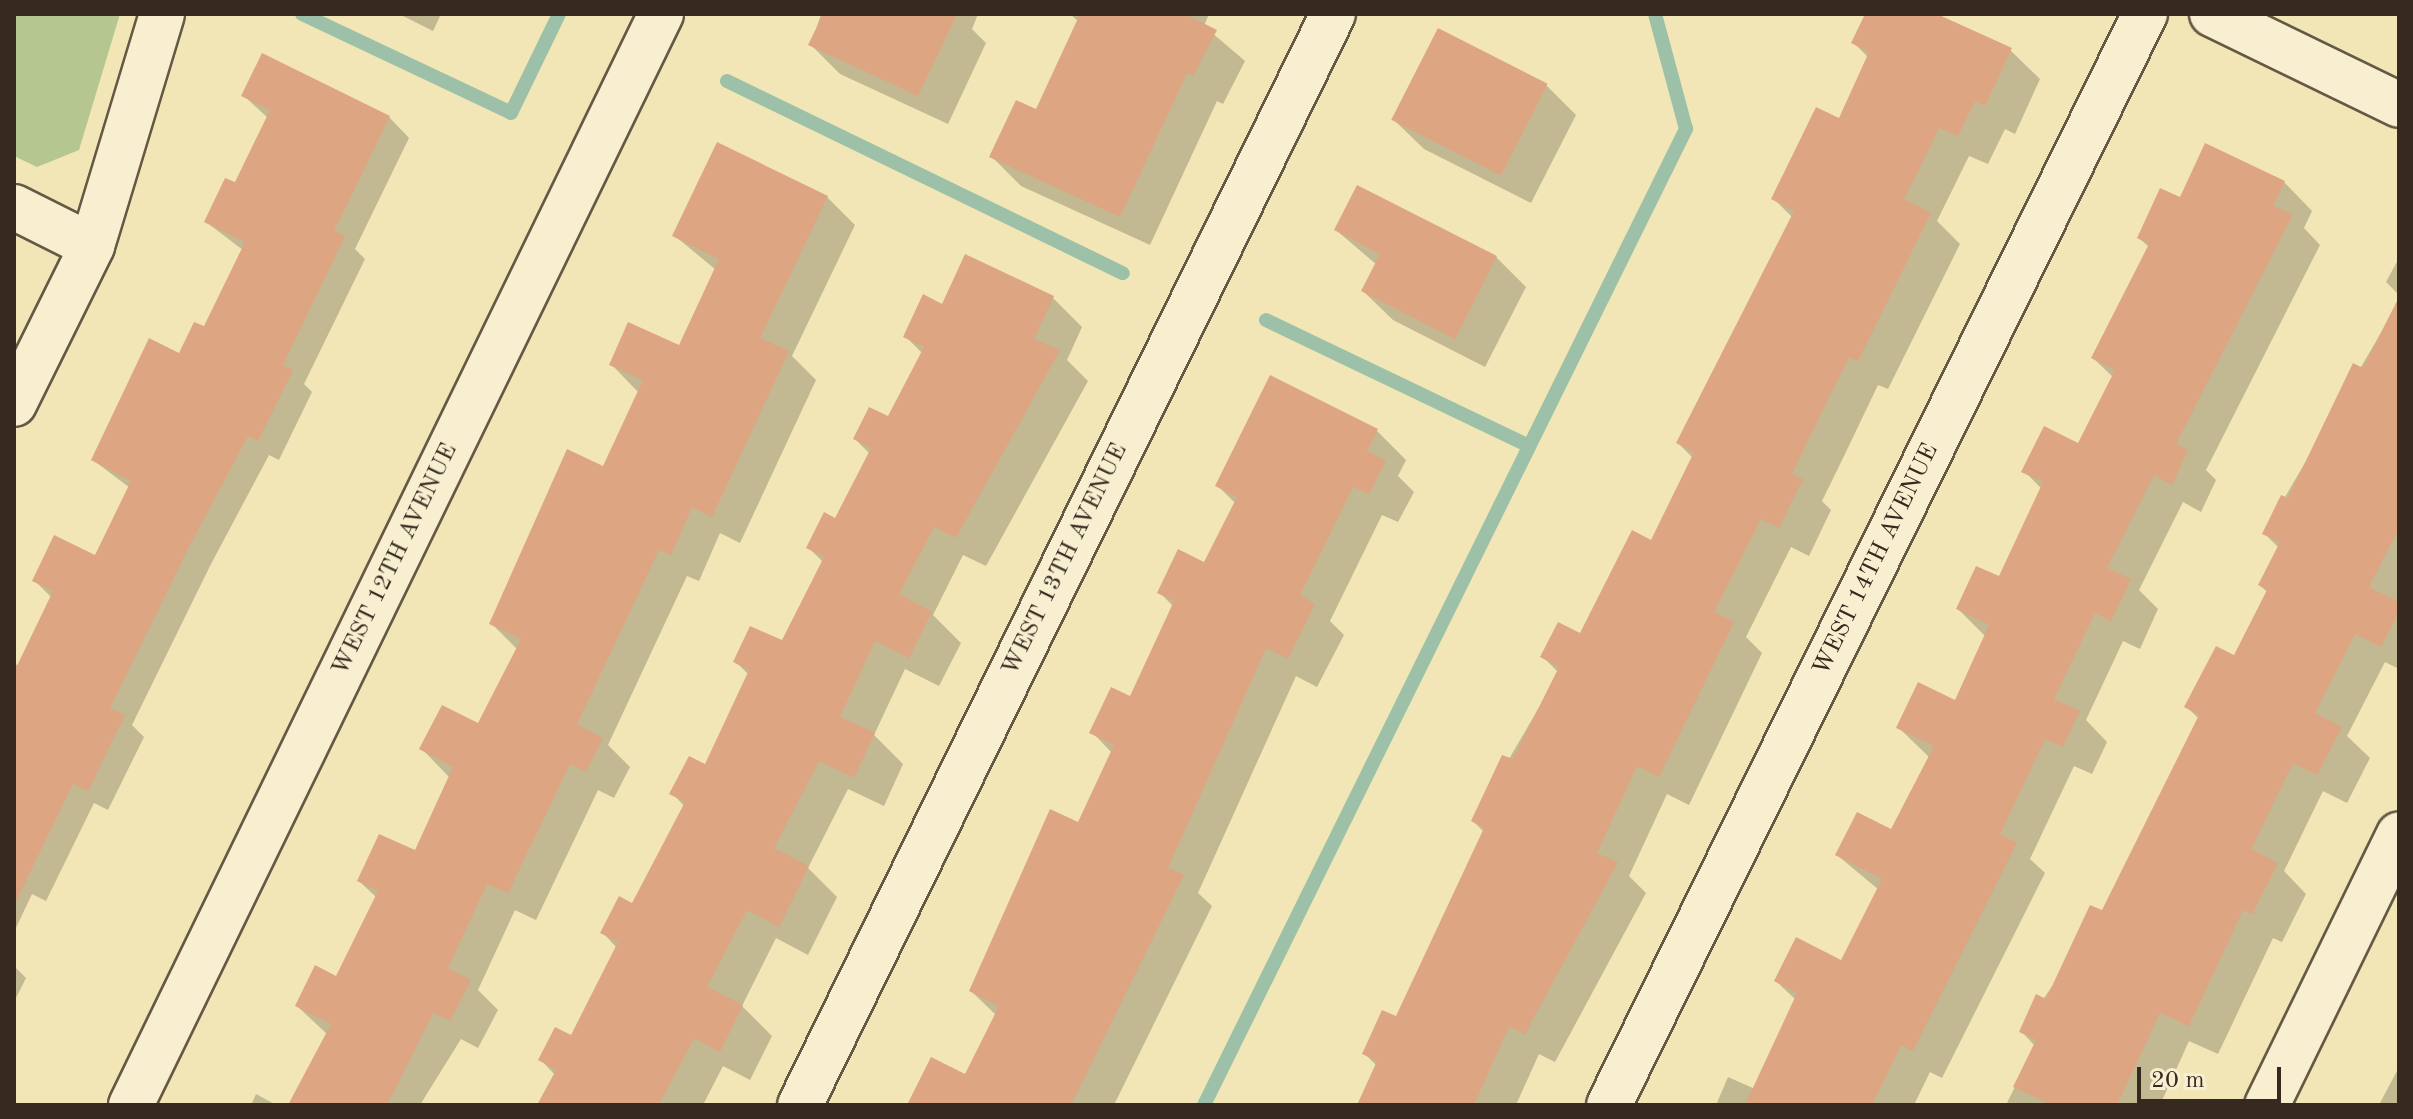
<!DOCTYPE html>
<html>
<head>
<meta charset="utf-8">
<style>
  body { margin:0 }
  #map { position:relative; width:2413px; height:1119px; overflow:hidden; background:#f3e6b6; font-family:"Old Standard TT",serif }
  div>[style] { position:absolute }
  .green>* { inset:0; background:#b6c691 }
  .shadow>* { inset:0; background:#0003 }
  .stream>* { height:14px; margin:-7px; padding:0 7px; transform-origin:7px; border-radius:7px; background:#9dc0a9 }
  .building>* { inset:0; background:#dea583; transform-origin:0 0 }
  .roads { filter:drop-shadow(2px 0 #655845) drop-shadow(-2px 0 #655845) drop-shadow(0 2px #655845) drop-shadow(0 -2px #655845) }
  .minor>* { height:44px; margin:-22px; padding:0 22px; transform-origin:22px; border-radius:22px; background:#f7efd0 }
  span { translate:-50% -50%; white-space:nowrap; text-align:center; line-height:1.15; -webkit-text-stroke:6px #f7efd0; paint-order:stroke }
  .street-label { font-size:24px; color:#36291f }
  .frame { position:absolute; inset:0; border:16px solid #36291f; pointer-events:none }
  .scale { position:absolute; left:2137px; top:1067px; width:144px; height:36px; box-sizing:border-box; border:4px solid #36291f; border-top:0; padding-left:10px; font-size:24px; line-height:28px; white-space:nowrap; color:#36291f; -webkit-text-stroke:6px #f7efd0; paint-order:stroke }
</style>
</head>
<body>
<div id="map">
  <div class="green">
    <i style="clip-path:polygon(14px 14px,120px 14px,79px 150px,37px 167px,14px 156px)"></i>
  </div>
  <div class="shadow">
    <i style="clip-path:polygon(399px 14px,441px 14px,433px 31px)"></i>
    <i style="clip-path:polygon(821px 14px,978px 14px,972px 29px,986px 43px,948px 124px,840px 74px,811px 45px)"></i>
    <i style="clip-path:polygon(1070px 14px,1209px 14px,1204px 26px,1245px 61px,1223px 104px,1217px 101px,1150px 245px,1021px 186px,992px 157px,1037px 112px,1079px 22px)"></i>
    <i style="clip-path:polygon(1867px 14px,1932px 14px,2010px 50px,2040px 79px,2015px 134px,2005px 129px,1988px 164px,1969px 156px,1937px 221px,1960px 244px,1888px 389px,1878px 385px,1845px 454px,1822px 501px,1831px 510px,1809px 556px,1791px 547px,1746px 637px,1762px 653px,1689px 805px,1667px 794px,1629px 876px,1646px 893px,1555px 1062px,1539px 1054px,1516px 1105px,1357px 1105px,1377px 1066px,1365px 1054px,1397px 1019px,1484px 832px,1473px 821px,1559px 673px,1543px 657px,1581px 636px,1652px 542px,1693px 458px,1678px 443px,1793px 218px,1773px 198px,1840px 120px,1869px 58px,1854px 43px)"></i>
    <i style="clip-path:polygon(1547px 86px,1576px 115px,1531px 203px,1424px 149px,1394px 120px)"></i>
    <i style="clip-path:polygon(244px 96px,389px 117px,409px 138px,355px 249px,365px 259px,304px 384px,312px 392px,279px 460px,269px 455px,210px 566px,132px 725px,144px 737px,108px 810px,94px 803px,46px 901px,32px 894px,14px 932px,14px 663px,19px 666px,52px 598px,34px 580px,96px 557px,130px 488px,93px 460px,205px 329px,243px 250px,206px 222px,236px 185px,268px 118px)"></i>
    <i style="clip-path:polygon(2284px 182px,2312px 211px,2304px 228px,2320px 245px,2206px 470px,2216px 480px,2201px 512px,2183px 502px,2139px 590px,2158px 609px,2140px 649px,2123px 641px,2086px 720px,2107px 742px,2092px 774px,2074px 766px,2030px 859px,2045px 873px,1942px 1078px,1930px 1072px,1914px 1105px,1716px 1105px,1728px 1077px,1755px 1089px,1796px 1000px,1776px 981px,1842px 963px,1879px 890px,1837px 855px,1892px 832px,1930px 758px,1899px 728px,1956px 702px,1986px 637px,1958px 609px,2000px 579px,2042px 489px,2024px 471px,2079px 446px,2114px 378px,2093px 358px,2150px 248px,2139px 238px,2181px 200px)"></i>
    <i style="clip-path:polygon(827px 197px,855px 225px,792px 356px,816px 380px,740px 543px,720px 533px,699px 581px,687px 576px,608px 745px,630px 767px,614px 798px,598px 790px,536px 920px,515px 910px,478px 990px,498px 1010px,478px 1048px,461px 1039px,420px 1105px,290px 1105px,328px 1035px,297px 1006px,336px 979px,377px 898px,359px 881px,416px 853px,450px 778px,422px 749px,479px 725px,517px 649px,491px 623px,604px 468px,639px 393px,611px 364px,680px 348px,716px 270px,675px 236px)"></i>
    <i style="clip-path:polygon(1336px 230px,1496px 257px,1526px 287px,1485px 367px,1393px 320px,1363px 291px,1377px 265px)"></i>
    <i style="clip-path:polygon(2399px 258px,2399px 295px,2386px 282px)"></i>
    <i style="clip-path:polygon(1053px 298px,1082px 327px,1067px 360px,1088px 381px,986px 566px,963px 555px,933px 615px,961px 643px,939px 686px,905px 669px,874px 735px,903px 764px,884px 806px,848px 789px,808px 868px,837px 897px,808px 955px,776px 938px,742px 1006px,772px 1036px,750px 1080px,723px 1066px,703px 1105px,539px 1105px,555px 1075px,541px 1060px,572px 1038px,617px 948px,603px 933px,633px 906px,685px 807px,672px 793px,706px 766px,749px 675px,736px 662px,782px 643px,823px 562px,808px 547px,836px 521px,870px 454px,855px 439px,889px 419px,923px 354px,905px 336px,943px 306px)"></i>
    <i style="clip-path:polygon(2399px 302px,2399px 669px,2385px 662px,2347px 736px,2370px 758px,2347px 803px,2323px 791px,2284px 871px,2306px 894px,2282px 942px,2273px 938px,2218px 1054px,2189px 1041px,2160px 1105px,2006px 1105px,2035px 1046px,2021px 1031px,2103px 913px,2199px 719px,2187px 707px,2234px 658px,2268px 593px,2260px 585px,2279px 548px,2264px 533px)"></i>
    <i style="clip-path:polygon(1376px 430px,1406px 460px,1398px 476px,1414px 492px,1398px 522px,1382px 515px,1330px 621px,1344px 635px,1317px 687px,1296px 676px,1198px 893px,1212px 906px,1114px 1105px,916px 1105px,966px 1076px,997px 1016px,971px 991px,1079px 825px,1112px 753px,1092px 732px,1131px 699px,1173px 606px,1159px 592px,1205px 565px,1236px 504px,1218px 486px)"></i>
    <i style="clip-path:polygon(14px 966px,26px 978px,14px 1002px)"></i>
    <i style="clip-path:polygon(2399px 1067px,2399px 1105px,2379px 1105px)"></i>
    <i style="clip-path:polygon(256px 1094px,276px 1105px,251px 1105px)"></i>
  </div>
  <div class="stream">
    <i style="left:302px;top:14px;width:231px;rotate:25.3deg"></i>
    <i style="left:511px;top:113px;width:110px;rotate:-64.1deg"></i>
    <i style="left:727px;top:81px;width:440px;rotate:25.9deg"></i>
    <i style="left:1266px;top:320px;width:292px;rotate:25.6deg"></i>
    <i style="left:1204px;top:1105px;width:1089px;rotate:-63.72deg"></i>
    <i style="left:1686px;top:129px;width:119px;rotate:-105.1deg"></i>
  </div>
  <div class="building">
    <i style="clip-path:polygon(823px 14px,957px 14px,918px 96px,808px 45px)"></i>
    <i style="clip-path:polygon(1080px 14px,1185px 14px,1217px 30px,1193px 76px,1187px 73px,1120px 217px,989px 157px,1016px 100px,1036px 109px)"></i>
    <i style="clip-path:polygon(1865px 14px,1937px 14px,2012px 48px,1985px 106px,1975px 101px,1958px 136px,1939px 128px,1904px 199px,1931px 213px,1858px 361px,1849px 357px,1816px 424px,1792px 474px,1803px 479px,1779px 528px,1761px 519px,1714px 612px,1734px 622px,1659px 777px,1637px 766px,1597px 853px,1618px 862px,1525px 1034px,1509px 1026px,1474px 1105px,1357px 1105px,1377px 1061px,1362px 1054px,1382px 1010px,1396px 1016px,1484px 828px,1471px 821px,1502px 755px,1513px 759px,1559px 667px,1540px 657px,1558px 622px,1580px 633px,1632px 530px,1651px 540px,1694px 452px,1676px 443px,1794px 211px,1771px 199px,1816px 107px,1839px 118px,1869px 52px,1851px 43px)"></i>
    <i style="left:1438px;top:28px;width:123px;height:103px;rotate:27deg"></i>
    <i style="clip-path:polygon(262px 53px,390px 116px,334px 231px,345px 236px,283px 365px,293px 370px,258px 441px,248px 436px,190px 545px,110px 708px,125px 715px,88px 791px,73px 784px,14px 905px,14px 672px,53px 591px,32px 581px,54px 535px,95px 555px,131px 481px,91px 460px,130px 378px,149px 338px,179px 353px,194px 322px,204px 326px,245px 242px,204px 222px,225px 178px,235px 182px,270px 110px,241px 96px)"></i>
    <i style="clip-path:polygon(717px 142px,828px 196px,760px 338px,789px 351px,712px 517px,692px 507px,671px 555px,659px 550px,577px 724px,603px 738px,586px 772px,570px 764px,508px 893px,487px 884px,448px 968px,471px 980px,450px 1021px,433px 1013px,387px 1105px,288px 1105px,331px 1024px,295px 1006px,315px 965px,336px 976px,378px 891px,357px 881px,379px 834px,415px 850px,453px 767px,419px 749px,442px 705px,478px 723px,521px 639px,489px 624px,567px 449px,603px 466px,643px 380px,609px 365px,628px 322px,679px 345px,719px 259px,672px 236px)"></i>
    <i style="clip-path:polygon(2205px 143px,2285px 181px,2273px 206px,2293px 214px,2176px 444px,2188px 450px,2172px 485px,2154px 475px,2107px 568px,2131px 579px,2111px 621px,2095px 613px,2054px 699px,2080px 711px,2063px 747px,2045px 739px,2000px 834px,2017px 843px,1913px 1051px,1901px 1045px,1872px 1105px,1745px 1105px,1797px 993px,1774px 981px,1796px 937px,1841px 960px,1882px 879px,1835px 855px,1857px 812px,1891px 829px,1934px 746px,1896px 728px,1918px 682px,1955px 700px,1989px 625px,1956px 609px,1976px 566px,1999px 576px,2043px 482px,2021px 472px,2044px 426px,2078px 443px,2115px 370px,2091px 358px,2149px 244px,2137px 238px,2160px 188px,2180px 197px)"></i>
    <i style="clip-path:polygon(1357px 185px,1497px 256px,1455px 339px,1361px 291px,1380px 254px,1334px 230px)"></i>
    <i style="clip-path:polygon(965px 254px,1054px 296px,1034px 339px,1060px 350px,956px 538px,934px 527px,899px 594px,932px 612px,909px 658px,875px 641px,840px 717px,875px 733px,854px 778px,819px 761px,774px 848px,809px 866px,779px 927px,747px 910px,707px 987px,743px 1005px,720px 1052px,694px 1038px,659px 1105px,537px 1105px,556px 1070px,538px 1060px,555px 1027px,571px 1035px,618px 942px,600px 933px,619px 896px,632px 903px,685px 802px,669px 794px,689px 756px,705px 764px,749px 670px,733px 662px,750px 626px,782px 640px,824px 557px,806px 548px,824px 512px,835px 518px,871px 448px,853px 439px,869px 407px,888px 416px,924px 347px,903px 337px,923px 294px,942px 304px)"></i>
    <i style="clip-path:polygon(2399px 297px,2399px 528px,2369px 587px,2399px 602px,2399px 611px,2381px 647px,2355px 634px,2315px 713px,2342px 727px,2317px 775px,2293px 763px,2251px 849px,2278px 863px,2252px 914px,2243px 910px,2189px 1026px,2160px 1013px,2117px 1105px,2052px 1105px,2013px 1087px,2036px 1040px,2019px 1032px,2036px 994px,2046px 999px,2090px 905px,2102px 910px,2199px 715px,2184px 707px,2216px 646px,2234px 655px,2267px 590px,2258px 585px,2280px 542px,2262px 534px,2281px 495px,2288px 498px,2353px 363px,2363px 368px)"></i>
    <i style="clip-path:polygon(1270px 375px,1378px 429px,1367px 451px,1386px 461px,1369px 494px,1353px 487px,1300px 595px,1315px 604px,1288px 659px,1266px 648px,1168px 868px,1184px 875px,1071px 1105px,907px 1105px,931px 1057px,965px 1074px,999px 1006px,969px 991px,1050px 809px,1078px 822px,1114px 745px,1089px 733px,1111px 687px,1130px 696px,1174px 601px,1157px 593px,1178px 549px,1204px 562px,1237px 497px,1215px 486px)"></i>
  </div>
  <div class="roads">
    <div class="minor">
      <i style="left:2212px;top:14px;width:208px;rotate:25.9deg"></i>
      <i style="left:14px;top:207px;width:87px;rotate:26.6deg"></i>
      <i style="left:14px;top:404px;width:176px;rotate:-63.7deg"></i>
      <i style="left:92px;top:246px;width:242px;rotate:-73.2deg"></i>
      <i style="left:131px;top:1105px;width:1213px;rotate:-64.09deg"></i>
      <i style="left:800px;top:1105px;width:1214px;rotate:-63.96deg"></i>
      <i style="left:1609px;top:1105px;width:1216px;rotate:-63.84deg"></i>
      <i style="left:2267px;top:1105px;width:301px;rotate:-64deg"></i>
    </div>
  </div>
  <div class="street-label">
    <span style="left:396px;top:560px;rotate:-64deg">WEST 12TH AVENUE</span>
    <span style="left:1066px;top:560px;rotate:-64deg">WEST 13TH AVENUE</span>
    <span style="left:1877px;top:560px;rotate:-64deg">WEST 14TH AVENUE</span>
  </div>
  <div class="frame"></div>
  <div class="scale">20 m</div>
</div>
</body>
</html>
